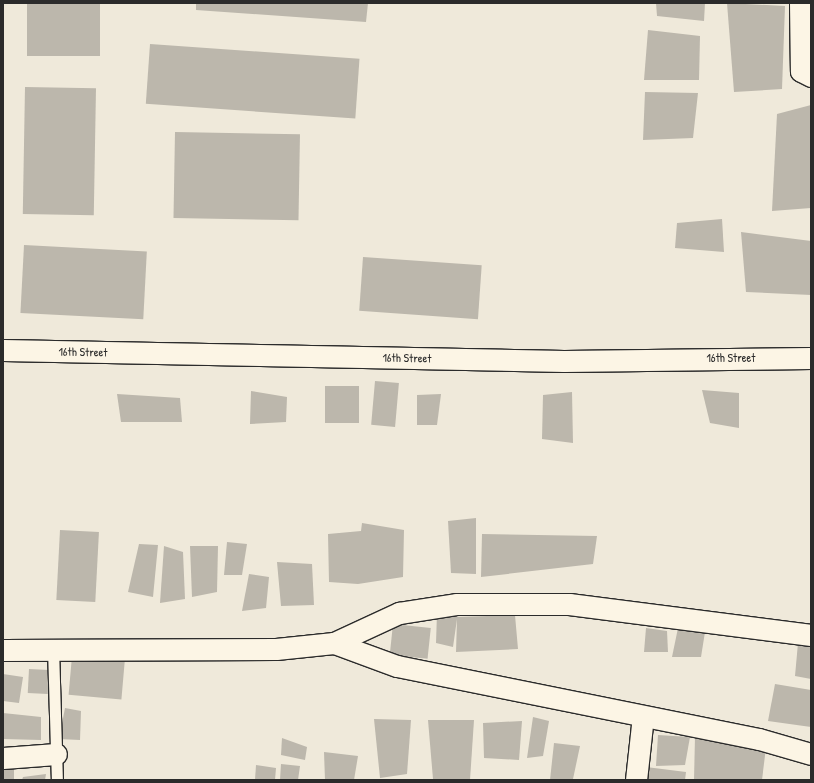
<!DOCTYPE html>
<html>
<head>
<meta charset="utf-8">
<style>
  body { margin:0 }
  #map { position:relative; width:814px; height:783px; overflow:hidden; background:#efe9da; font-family:"Patrick Hand",sans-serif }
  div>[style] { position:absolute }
  .building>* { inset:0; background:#bcb7ac; transform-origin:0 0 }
  .roads { filter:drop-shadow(1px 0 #2b2b2b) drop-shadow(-1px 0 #2b2b2b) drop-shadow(0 1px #2b2b2b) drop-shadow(0 -1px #2b2b2b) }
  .service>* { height:11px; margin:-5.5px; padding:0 5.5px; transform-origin:5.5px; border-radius:5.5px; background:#fcf5e5 }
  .minor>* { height:21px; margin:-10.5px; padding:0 10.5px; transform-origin:10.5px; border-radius:10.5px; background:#fcf5e5 }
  span { translate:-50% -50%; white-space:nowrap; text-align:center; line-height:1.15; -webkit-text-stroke:3px #fcf5e5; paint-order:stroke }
  .street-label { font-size:12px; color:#2b2b2b }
  .frame { position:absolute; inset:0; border:4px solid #2b2b2b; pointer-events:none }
</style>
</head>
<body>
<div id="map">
  <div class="building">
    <i style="left:27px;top:3px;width:73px;height:53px"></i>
    <i style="clip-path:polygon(196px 3px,368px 3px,366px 22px,196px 10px)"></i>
    <i style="clip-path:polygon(656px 3px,705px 3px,704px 21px,657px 16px)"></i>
    <i style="clip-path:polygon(727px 3px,785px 6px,782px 89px,734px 92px)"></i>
    <i style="clip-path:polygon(648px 30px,700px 36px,699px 80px,644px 80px)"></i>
    <i style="left:150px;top:44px;width:210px;height:60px;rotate:4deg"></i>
    <i style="left:25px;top:87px;width:71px;height:127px;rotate:1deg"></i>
    <i style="clip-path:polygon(645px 92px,698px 93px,693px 138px,643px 140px)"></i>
    <i style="clip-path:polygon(811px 105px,811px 208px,772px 211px,777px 114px)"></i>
    <i style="left:175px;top:132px;width:125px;height:86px;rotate:1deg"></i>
    <i style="clip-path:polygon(722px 219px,724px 252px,675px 248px,677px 223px)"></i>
    <i style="clip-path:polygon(741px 232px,811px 241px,811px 295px,746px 292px)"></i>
    <i style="left:24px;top:245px;width:123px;height:68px;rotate:3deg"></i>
    <i style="left:363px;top:257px;width:119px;height:54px;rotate:4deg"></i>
    <i style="left:375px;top:381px;width:24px;height:44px;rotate:5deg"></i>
    <i style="left:359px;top:386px;width:37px;height:34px;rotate:90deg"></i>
    <i style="clip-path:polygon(702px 390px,739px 393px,739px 428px,710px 423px)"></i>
    <i style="clip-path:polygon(251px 391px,287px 397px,286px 422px,250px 424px)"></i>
    <i style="clip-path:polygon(572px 392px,573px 443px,542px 439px,543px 395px)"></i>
    <i style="clip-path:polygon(117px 394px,180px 398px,182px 422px,121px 422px)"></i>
    <i style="clip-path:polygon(441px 394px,437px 425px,417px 425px,417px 395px)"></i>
    <i style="clip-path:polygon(476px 518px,476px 574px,451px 573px,448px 521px)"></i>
    <i style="clip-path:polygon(362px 523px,404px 530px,403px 577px,358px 584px,329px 582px,328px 534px,361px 531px)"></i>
    <i style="left:60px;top:530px;width:39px;height:70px;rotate:3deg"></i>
    <i style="clip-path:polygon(482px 534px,597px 536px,593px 564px,481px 577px)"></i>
    <i style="clip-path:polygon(227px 542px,247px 544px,242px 575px,224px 575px)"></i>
    <i style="clip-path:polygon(139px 544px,158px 545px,153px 597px,128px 592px)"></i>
    <i style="clip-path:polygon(164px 546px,183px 552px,185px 599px,160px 603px)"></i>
    <i style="clip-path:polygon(190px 546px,218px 546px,217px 592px,192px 597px)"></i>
    <i style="clip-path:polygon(277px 562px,312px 564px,314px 605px,281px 606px)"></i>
    <i style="clip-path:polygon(249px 574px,269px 577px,266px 608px,242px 611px)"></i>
    <i style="clip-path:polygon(457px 612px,457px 617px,515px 615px,518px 649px,456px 652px,457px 619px,453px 647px,436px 643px,437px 613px)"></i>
    <i style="left:393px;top:624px;width:38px;height:31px;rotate:6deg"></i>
    <i style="clip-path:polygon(646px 628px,667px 631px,668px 652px,644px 652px)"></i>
    <i style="clip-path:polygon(678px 628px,705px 632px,701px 657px,672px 657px)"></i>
    <i style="clip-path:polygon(798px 643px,811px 646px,811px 679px,795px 676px)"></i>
    <i style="left:72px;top:656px;width:53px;height:39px;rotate:5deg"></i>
    <i style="left:29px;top:669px;width:20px;height:24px;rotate:3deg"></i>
    <i style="clip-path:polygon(3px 674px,23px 677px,19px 703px,3px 701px)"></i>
    <i style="clip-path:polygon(775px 684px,811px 690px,811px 727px,768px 721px)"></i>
    <i style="clip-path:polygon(65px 708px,81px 711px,80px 740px,59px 739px)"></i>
    <i style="clip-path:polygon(3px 713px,41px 717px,41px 740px,3px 739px)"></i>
    <i style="clip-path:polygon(533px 717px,549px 721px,543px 756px,527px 758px)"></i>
    <i style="clip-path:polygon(374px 719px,411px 720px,407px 774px,380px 778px)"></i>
    <i style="clip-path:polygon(428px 720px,474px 720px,470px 780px,433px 779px)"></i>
    <i style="clip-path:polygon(522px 721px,519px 760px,484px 758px,483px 723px)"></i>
    <i style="clip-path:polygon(658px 735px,690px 737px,685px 765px,656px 766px)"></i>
    <i style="clip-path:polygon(695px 737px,766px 747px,762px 780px,694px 780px)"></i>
    <i style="clip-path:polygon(282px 738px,307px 747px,305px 760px,281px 755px)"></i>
    <i style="clip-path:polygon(554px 743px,580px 746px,573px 779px,550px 780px)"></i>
    <i style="clip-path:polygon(324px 752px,358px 756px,354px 780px,325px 780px)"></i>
    <i style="clip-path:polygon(281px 764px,300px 766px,298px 780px,280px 780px)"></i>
    <i style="left:3px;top:765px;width:11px;height:15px"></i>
    <i style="clip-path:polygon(256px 765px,276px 768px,275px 780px,255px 780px)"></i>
    <i style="clip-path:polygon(646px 767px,686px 772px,685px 780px,647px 780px)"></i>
    <i style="clip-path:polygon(46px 774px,45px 780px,22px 780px,23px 777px)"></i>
  </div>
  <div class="roads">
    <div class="service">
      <i style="left:53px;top:648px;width:132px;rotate:88.3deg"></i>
    </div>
    <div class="minor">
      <i style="left:800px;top:3px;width:68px;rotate:89.2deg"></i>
      <i style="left:801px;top:71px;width:11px;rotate:27deg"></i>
      <i style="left:3px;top:350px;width:561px;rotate:1.12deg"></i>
      <i style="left:564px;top:361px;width:247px;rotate:-0.7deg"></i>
      <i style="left:334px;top:643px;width:72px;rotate:-24.8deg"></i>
      <i style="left:399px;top:613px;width:59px;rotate:-8.8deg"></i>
      <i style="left:457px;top:604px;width:112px"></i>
      <i style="left:569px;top:604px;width:244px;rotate:7.3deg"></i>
      <i style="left:3px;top:650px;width:273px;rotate:-0.2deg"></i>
      <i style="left:276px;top:649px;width:58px;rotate:-5.9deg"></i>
      <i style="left:334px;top:643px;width:67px;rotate:20.1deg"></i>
      <i style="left:397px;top:666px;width:369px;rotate:11.4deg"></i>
      <i style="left:759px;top:739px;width:54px;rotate:16.1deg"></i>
      <i style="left:3px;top:758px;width:53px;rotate:-4.3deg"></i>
      <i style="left:636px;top:780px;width:64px;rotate:-83.8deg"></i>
    </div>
  </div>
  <div class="street-label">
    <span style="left:83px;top:352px;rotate:1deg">16th Street</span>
    <span style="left:407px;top:358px;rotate:1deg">16th Street</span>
    <span style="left:731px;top:358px">16th Street</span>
  </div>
  <div class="frame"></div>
</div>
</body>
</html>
